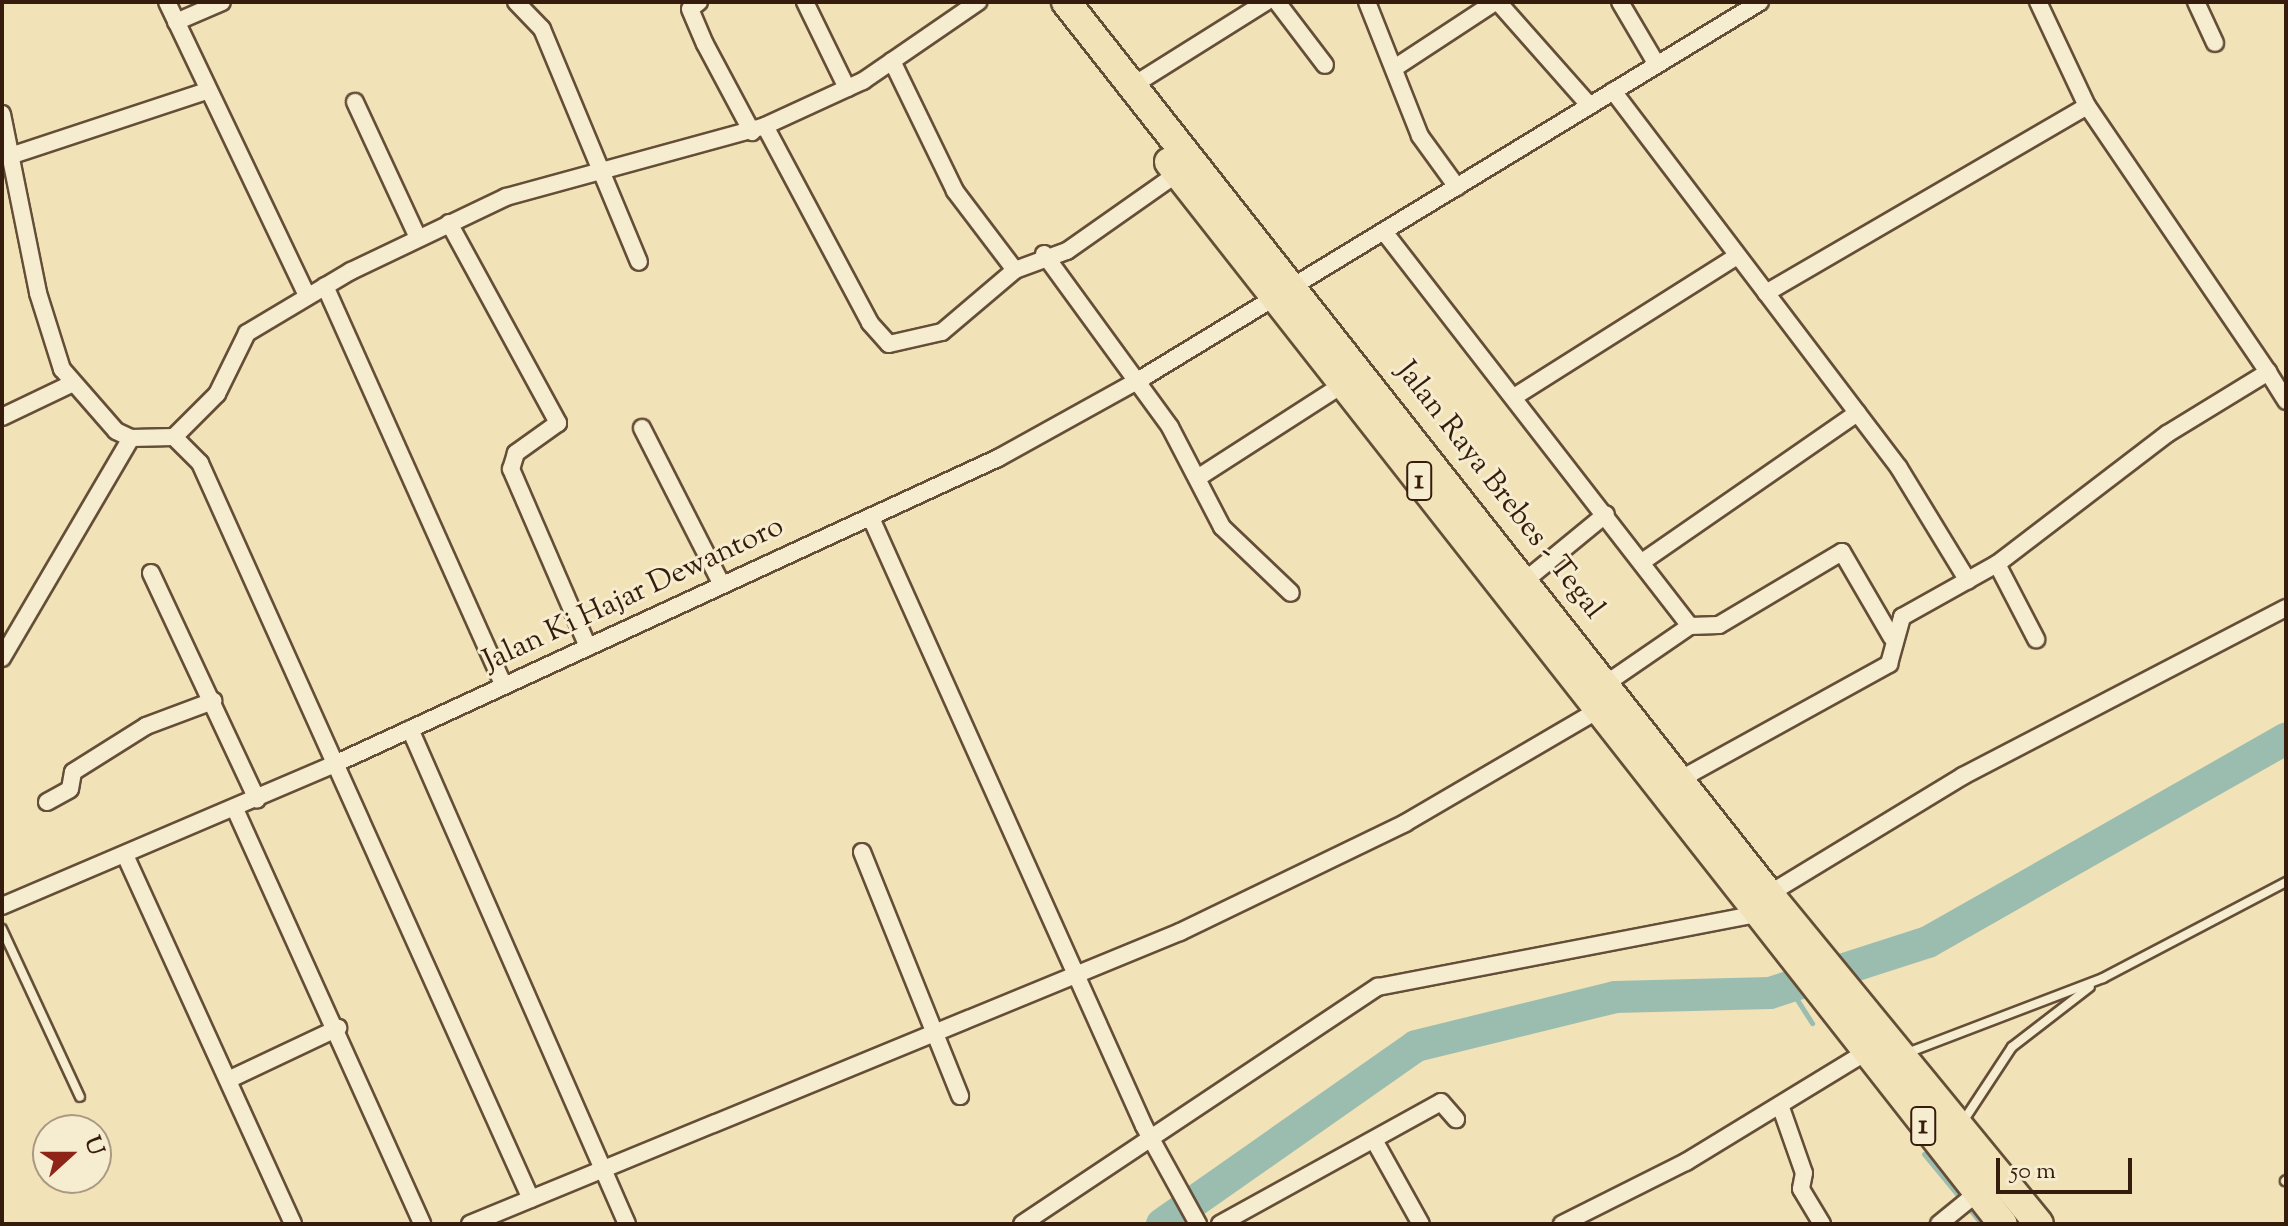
<!DOCTYPE html>
<html>
<head>
<meta charset="utf-8">
<style>
  body { margin:0 }
  #map { position:relative; width:2288px; height:1226px; overflow:hidden; background:#f1e2b7; font-family:"Sorts Mill Goudy",serif }
  div>[style] { position:absolute }
  .stream>* { height:5px; margin:-2.5px; padding:0 2.5px; transform-origin:2.5px; border-radius:2.5px; background:#9bbdb0 }
  .river>* { height:32px; margin:-16px; padding:0 16px; transform-origin:16px; border-radius:16px; background:#9bbdb0 }
  .roads { filter:drop-shadow(2px 0 #654e37) drop-shadow(-2px 0 #654e37) drop-shadow(0 2px #654e37) drop-shadow(0 -2px #654e37) }
  .lane>* { height:8px; margin:-4px; padding:0 4px; transform-origin:4px; border-radius:4px; background:#f6ecd0 }
  .street>* { height:16px; margin:-8px; padding:0 8px; transform-origin:8px; border-radius:8px; background:#f6ecd0 }
  .highway>* { height:28px; margin:-14px; padding:0 14px; transform-origin:14px; border-radius:14px; background:#f1e2b7 }
  span { translate:-50% -50%; white-space:nowrap; text-align:center; line-height:1.15; -webkit-text-stroke:6px #f6ecd0; paint-order:stroke }
  .shield-label span { padding:2px 6px; background:#f6ecd0; border:2px solid; border-radius:6px; -webkit-text-stroke-width:0 }
  .shield-label { font-size:28px; color:#361c0c; font-weight:700 }
  .street-label { font-size:30px; color:#361c0c }
  .frame { position:absolute; inset:0; border:4px solid #361c0c; pointer-events:none }
  .north { position:absolute; left:32px; top:1114px; width:80px; height:80px; box-sizing:border-box; background:#f6ecd0; border:2px solid #a99982; border-radius:50%; rotate:69deg; font-size:22px; font-weight:700; line-height:32px; text-align:center; color:#361c0c }
  .north::after { content:''; display:block; margin:auto; width:28px; height:36px; background:#8f2418; clip-path:polygon(50% 0,100% 100%,50% 72%,0 100%) }
  .scale { position:absolute; left:1996px; top:1158px; width:136px; height:36px; box-sizing:border-box; border:4px solid #361c0c; border-top:0; padding-left:10px; font-size:24px; line-height:28px; white-space:nowrap; color:#361c0c; -webkit-text-stroke:6px #f6ecd0; paint-order:stroke }
</style>
</head>
<body>
<div id="map">
  <div class="stream">
    <i style="left:1789px;top:987px;width:43px;rotate:57.4deg"></i>
    <i style="left:1924px;top:1154px;width:91px;rotate:50.4deg"></i>
  </div>
  <div class="river">
    <i style="left:1162px;top:1224px;width:310px;rotate:-35deg"></i>
    <i style="left:1416px;top:1046px;width:205px;rotate:-13.8deg"></i>
    <i style="left:1615px;top:997px;width:155px;rotate:-1.5deg"></i>
    <i style="left:1770px;top:993px;width:166px;rotate:-17.9deg"></i>
    <i style="left:1928px;top:942px;width:412px;rotate:-29.6deg"></i>
  </div>
  <div class="roads">
    <div class="lane">
      <i style="left:2px;top:929px;width:185px;rotate:65.1deg"></i>
      <i style="left:1907px;top:1053px;width:210px;rotate:-20.9deg"></i>
      <i style="left:2103px;top:978px;width:207px;rotate:-27.7deg"></i>
      <i style="left:1962px;top:1123px;width:91px;rotate:-56.7deg"></i>
      <i style="left:2012px;top:1047px;width:98px;rotate:-37.6deg"></i>
      <i style="left:2285px;top:1181px;width:1px;rotate:-45deg"></i>
    </div>
    <div class="street">
      <i style="left:167px;top:2px;width:326px;rotate:64.5deg"></i>
      <i style="left:516px;top:2px;width:37px;rotate:46deg"></i>
      <i style="left:542px;top:29px;width:252px;rotate:67.4deg"></i>
      <i style="left:699px;top:2px;width:11px;rotate:142deg"></i>
      <i style="left:690px;top:9px;width:38px;rotate:67deg"></i>
      <i style="left:705px;top:44px;width:100px;rotate:61.9deg"></i>
      <i style="left:805px;top:2px;width:96px;rotate:64deg"></i>
      <i style="left:1277px;top:2px;width:79px;rotate:52.7deg"></i>
      <i style="left:1367px;top:2px;width:144px;rotate:68.4deg"></i>
      <i style="left:1420px;top:136px;width:63px;rotate:54deg"></i>
      <i style="left:1498px;top:2px;width:137px;rotate:48.5deg"></i>
      <i style="left:1620px;top:2px;width:71px;rotate:59.5deg"></i>
      <i style="left:2196px;top:2px;width:45px;rotate:65.1deg"></i>
      <i style="left:176px;top:22px;width:50px;rotate:-23.5deg"></i>
      <i style="left:892px;top:61px;width:144px;rotate:64.1deg"></i>
      <i style="left:955px;top:191px;width:99px;rotate:52.8deg"></i>
      <i style="left:1396px;top:67px;width:118px;rotate:-33.3deg"></i>
      <i style="left:1132px;top:86px;width:158px;rotate:-32.1deg"></i>
      <i style="left:1613px;top:91px;width:473px;rotate:52.8deg"></i>
      <i style="left:1899px;top:468px;width:132px;rotate:58.6deg"></i>
      <i style="left:355px;top:102px;width:150px;rotate:65.1deg"></i>
      <i style="left:2px;top:114px;width:183px;rotate:78.6deg"></i>
      <i style="left:38px;top:293px;width:80px;rotate:72.5deg"></i>
      <i style="left:62px;top:369px;width:82px;rotate:48.9deg"></i>
      <i style="left:116px;top:431px;width:17px;rotate:25deg"></i>
      <i style="left:131px;top:438px;width:43px;rotate:-1.3deg"></i>
      <i style="left:174px;top:437px;width:37px;rotate:45deg"></i>
      <i style="left:200px;top:463px;width:807px;rotate:65.79deg"></i>
      <i style="left:765px;top:126px;width:223px;rotate:61.9deg"></i>
      <i style="left:870px;top:323px;width:28px;rotate:48deg"></i>
      <i style="left:889px;top:344px;width:54px;rotate:-12.8deg"></i>
      <i style="left:942px;top:332px;width:96px;rotate:-40.3deg"></i>
      <i style="left:1015px;top:270px;width:55px;rotate:-20.1deg"></i>
      <i style="left:1067px;top:251px;width:136px;rotate:-35.1deg"></i>
      <i style="left:13px;top:155px;width:203px;rotate:-18.3deg"></i>
      <i style="left:449px;top:223px;width:228px;rotate:61.4deg"></i>
      <i style="left:558px;top:423px;width:52px;rotate:144.5deg"></i>
      <i style="left:516px;top:453px;width:17px;rotate:107deg"></i>
      <i style="left:511px;top:469px;width:194px;rotate:66.6deg"></i>
      <i style="left:1385px;top:233px;width:497px;rotate:52.2deg"></i>
      <i style="left:1690px;top:626px;width:29px;rotate:-2deg"></i>
      <i style="left:1719px;top:625px;width:143px;rotate:-30.7deg"></i>
      <i style="left:1842px;top:552px;width:99px;rotate:59.8deg"></i>
      <i style="left:1044px;top:254px;width:214px;rotate:53.9deg"></i>
      <i style="left:1170px;top:427px;width:113px;rotate:62.5deg"></i>
      <i style="left:1222px;top:527px;width:95px;rotate:43.7deg"></i>
      <i style="left:325px;top:286px;width:438px;rotate:65.9deg"></i>
      <i style="left:1766px;top:293px;width:371px;rotate:-30.2deg"></i>
      <i style="left:2268px;top:372px;width:34px;rotate:58deg"></i>
      <i style="left:1514px;top:397px;width:264px;rotate:-32.3deg"></i>
      <i style="left:2px;top:417px;width:76px;rotate:-25.6deg"></i>
      <i style="left:642px;top:428px;width:174px;rotate:63deg"></i>
      <i style="left:174px;top:437px;width:61px;rotate:-45deg"></i>
      <i style="left:217px;top:394px;width:68px;rotate:-63.8deg"></i>
      <i style="left:247px;top:333px;width:121px;rotate:-30.8deg"></i>
      <i style="left:351px;top:271px;width:172px;rotate:-25.5deg"></i>
      <i style="left:506px;top:197px;width:269px;rotate:-15.3deg"></i>
      <i style="left:765px;top:126px;width:108px;rotate:-24.7deg"></i>
      <i style="left:863px;top:81px;width:140px;rotate:-34.5deg"></i>
      <i style="left:1199px;top:477px;width:170px;rotate:-32.8deg"></i>
      <i style="left:871px;top:518px;width:666px;rotate:65.82deg"></i>
      <i style="left:1144px;top:1126px;width:112px;rotate:61.1deg"></i>
      <i style="left:1642px;top:562px;width:262px;rotate:-34.7deg"></i>
      <i style="left:1997px;top:564px;width:85px;rotate:62.5deg"></i>
      <i style="left:151px;top:573px;width:250px;rotate:64.9deg"></i>
      <i style="left:1527px;top:579px;width:102px;rotate:-39.4deg"></i>
      <i style="left:2px;top:658px;width:255px;rotate:-59.6deg"></i>
      <i style="left:1607px;top:683px;width:101px;rotate:-34.5deg"></i>
      <i style="left:410px;top:729px;width:540px;rotate:66.33deg"></i>
      <i style="left:1681px;top:779px;width:238px;rotate:-28.9deg"></i>
      <i style="left:1889px;top:664px;width:49px;rotate:-74.5deg"></i>
      <i style="left:1902px;top:617px;width:109px;rotate:-29.2deg"></i>
      <i style="left:1997px;top:564px;width:214px;rotate:-37.4deg"></i>
      <i style="left:2167px;top:434px;width:119px;rotate:-31.5deg"></i>
      <i style="left:2268px;top:372px;width:322px;rotate:-124.2deg"></i>
      <i style="left:2087px;top:106px;width:115px;rotate:-115.2deg"></i>
      <i style="left:47px;top:802px;width:26px;rotate:-29deg"></i>
      <i style="left:70px;top:789px;width:17px;rotate:-80deg"></i>
      <i style="left:73px;top:772px;width:86px;rotate:-32.2deg"></i>
      <i style="left:146px;top:726px;width:72px;rotate:-20.5deg"></i>
      <i style="left:235px;top:809px;width:455px;rotate:65.7deg"></i>
      <i style="left:862px;top:852px;width:263px;rotate:68.1deg"></i>
      <i style="left:125px;top:855px;width:405px;rotate:65.5deg"></i>
      <i style="left:1769px;top:894px;width:227px;rotate:-31.3deg"></i>
      <i style="left:1963px;top:776px;width:364px;rotate:-27.5deg"></i>
      <i style="left:2px;top:906px;width:366px;rotate:-23.1deg"></i>
      <i style="left:339px;top:762px;width:726px;rotate:-24.76deg"></i>
      <i style="left:998px;top:458px;width:167px;rotate:-29deg"></i>
      <i style="left:1144px;top:377px;width:721px;rotate:-31.33deg"></i>
      <i style="left:228px;top:1080px;width:122px;rotate:-25.3deg"></i>
      <i style="left:1780px;top:1105px;width:72px;rotate:70.6deg"></i>
      <i style="left:1804px;top:1173px;width:16px;rotate:101deg"></i>
      <i style="left:1801px;top:1189px;width:41px;rotate:59deg"></i>
      <i style="left:1374px;top:1140px;width:96px;rotate:60.8deg"></i>
      <i style="left:470px;top:1224px;width:768px;rotate:-22.36deg"></i>
      <i style="left:1180px;top:932px;width:250px;rotate:-25.8deg"></i>
      <i style="left:1405px;top:823px;width:228px;rotate:-30.3deg"></i>
      <i style="left:1022px;top:1224px;width:428px;rotate:-33.7deg"></i>
      <i style="left:1378px;top:987px;width:386px;rotate:-10.9deg"></i>
      <i style="left:1220px;top:1224px;width:252px;rotate:-28.9deg"></i>
      <i style="left:1441px;top:1102px;width:23px;rotate:49deg"></i>
      <i style="left:1562px;top:1224px;width:139px;rotate:-26.6deg"></i>
      <i style="left:1686px;top:1162px;width:211px;rotate:-31.4deg"></i>
      <i style="left:1939px;top:1224px;width:49px;rotate:-39.2deg"></i>
    </div>
    <div class="highway">
      <i style="left:1066px;top:2px;width:1136px;rotate:51.76deg"></i>
      <i style="left:1769px;top:894px;width:426px;rotate:50.7deg"></i>
      <i style="left:1169px;top:162px;width:1350px;rotate:51.86deg"></i>
    </div>
  </div>
  <div class="shield-label">
    <span style="left:1419px;top:481px">1</span>
    <span style="left:1923px;top:1126px">1</span>
  </div>
  <div class="street-label">
    <span style="left:1499px;top:491px;rotate:52deg">Jalan Raya Brebes - Tegal</span>
    <span style="left:634px;top:595px;rotate:-25deg">Jalan Ki Hajar Dewantoro</span>
  </div>
  <div class="frame"></div>
  <div class="north">U</div>
  <div class="scale">50 m</div>
</div>
</body>
</html>
